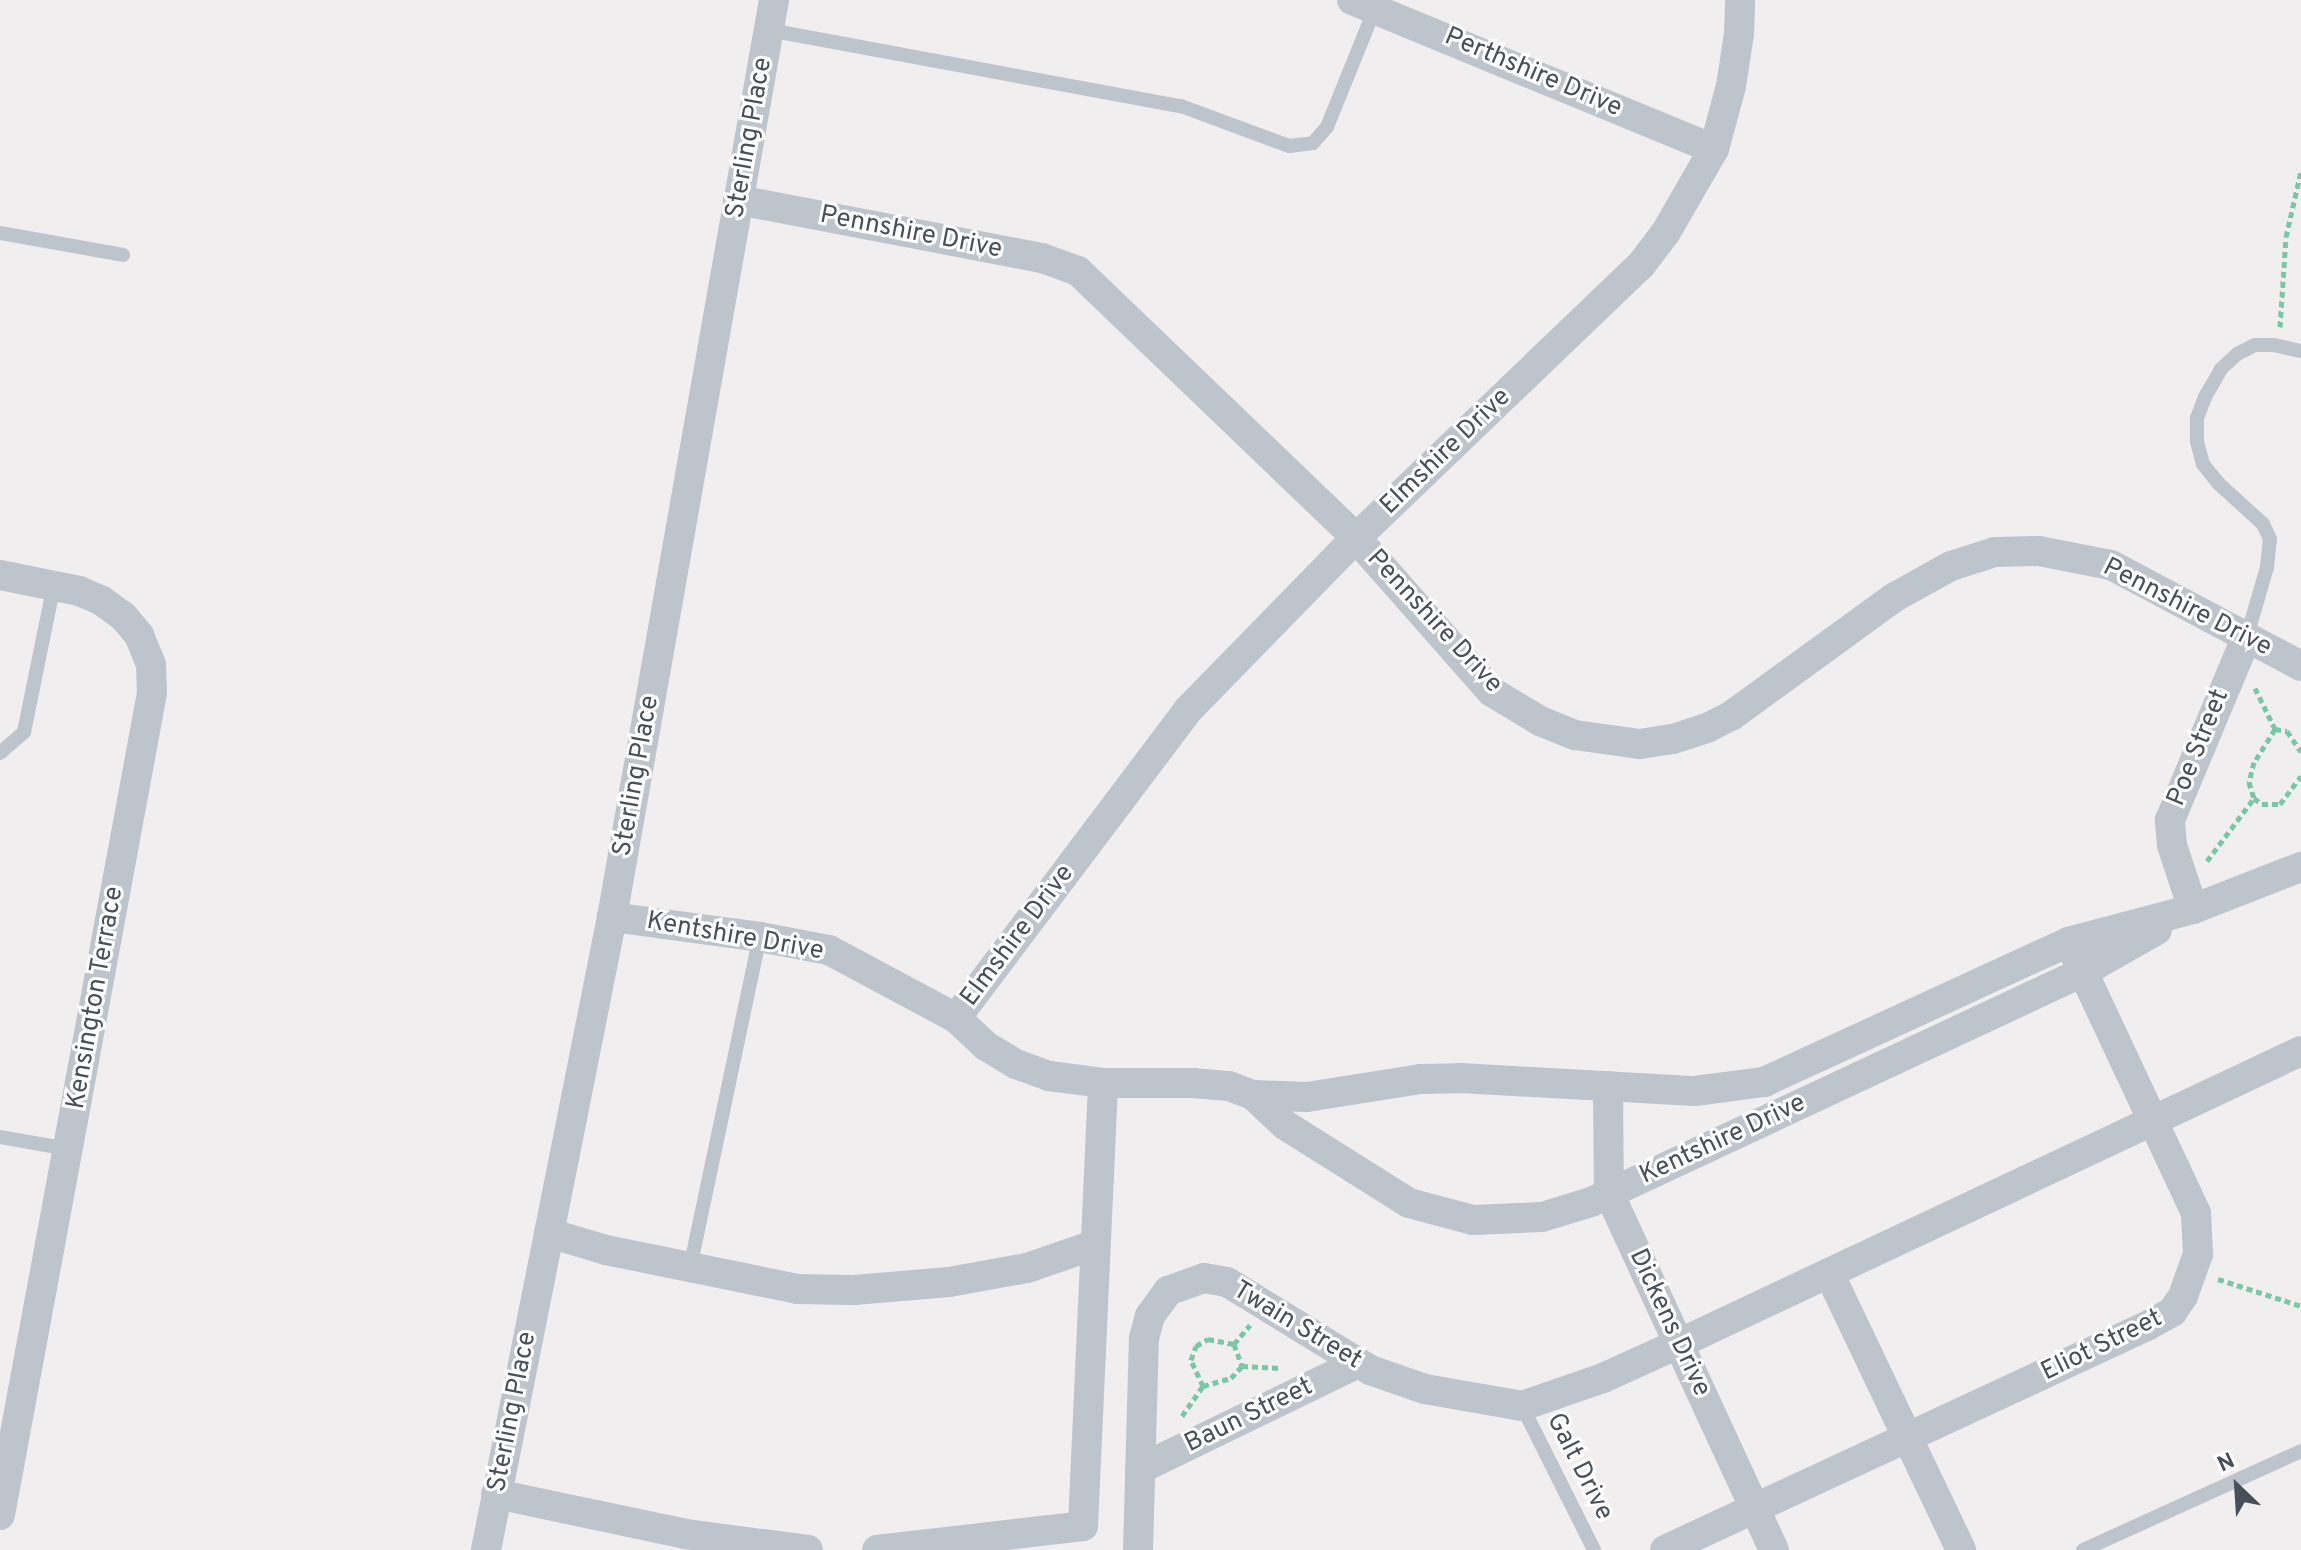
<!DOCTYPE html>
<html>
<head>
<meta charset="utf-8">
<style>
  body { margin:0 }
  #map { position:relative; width:2301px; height:1550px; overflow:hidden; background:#f0eeee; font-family:Overpass,sans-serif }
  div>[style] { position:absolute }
  .path>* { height:5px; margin-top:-2.5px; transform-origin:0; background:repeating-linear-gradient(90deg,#7ac6a6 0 6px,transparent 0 10px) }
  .service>* { height:14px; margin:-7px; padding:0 7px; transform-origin:7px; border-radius:7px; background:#bdc4cc }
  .minor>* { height:30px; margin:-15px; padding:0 15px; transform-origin:15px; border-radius:15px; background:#bdc4cc }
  span { translate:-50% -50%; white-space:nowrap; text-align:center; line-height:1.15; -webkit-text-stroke:6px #fff; paint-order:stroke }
  .street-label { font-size:26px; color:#47505a }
  .north { position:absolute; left:2197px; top:1446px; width:80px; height:80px; -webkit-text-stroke:6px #fff; paint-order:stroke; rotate:335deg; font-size:22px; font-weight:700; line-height:32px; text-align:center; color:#47505a }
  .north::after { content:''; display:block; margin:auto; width:28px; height:36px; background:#47505a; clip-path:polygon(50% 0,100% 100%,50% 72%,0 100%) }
</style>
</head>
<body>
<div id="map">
  <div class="path">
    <i style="left:2280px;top:327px;width:90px;rotate:-86.2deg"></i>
    <i style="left:2286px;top:237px;width:68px;rotate:-77.2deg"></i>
    <i style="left:2255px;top:688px;width:46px;rotate:64deg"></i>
    <i style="left:2275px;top:729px;width:12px;rotate:9deg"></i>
    <i style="left:2287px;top:731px;width:25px;rotate:56deg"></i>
    <i style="left:2275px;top:729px;width:39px;rotate:122deg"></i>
    <i style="left:2254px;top:762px;width:21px;rotate:104deg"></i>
    <i style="left:2249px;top:782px;width:17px;rotate:73deg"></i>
    <i style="left:2254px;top:798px;width:10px;rotate:37deg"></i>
    <i style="left:2262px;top:804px;width:18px"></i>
    <i style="left:2280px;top:804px;width:35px;rotate:-53deg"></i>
    <i style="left:2207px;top:861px;width:79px;rotate:-53.3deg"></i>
    <i style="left:2218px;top:1279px;width:87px;rotate:18deg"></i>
    <i style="left:1234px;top:1344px;width:23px;rotate:70deg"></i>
    <i style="left:1242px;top:1366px;width:39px;rotate:3deg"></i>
    <i style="left:1203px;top:1386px;width:29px;rotate:-16deg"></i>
    <i style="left:1231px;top:1378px;width:16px;rotate:-47deg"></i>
    <i style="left:1182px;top:1416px;width:37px;rotate:-55deg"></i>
    <i style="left:1203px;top:1386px;width:29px;rotate:-115deg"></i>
    <i style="left:1191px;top:1360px;width:15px;rotate:-70deg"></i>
    <i style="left:1196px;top:1346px;width:14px;rotate:-30deg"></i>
    <i style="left:1208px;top:1339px;width:26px;rotate:11deg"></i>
    <i style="left:1234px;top:1344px;width:25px;rotate:-50deg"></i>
  </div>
  <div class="service">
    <i style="left:769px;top:30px;width:419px;rotate:10.5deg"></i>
    <i style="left:1181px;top:106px;width:115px;rotate:20.3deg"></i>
    <i style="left:1289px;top:146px;width:24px;rotate:-7deg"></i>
    <i style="left:1313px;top:143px;width:21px;rotate:-49deg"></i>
    <i style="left:1327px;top:127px;width:128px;rotate:-68deg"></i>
    <i style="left:0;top:233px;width:125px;rotate:10.1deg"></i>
    <i style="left:2247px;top:636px;width:72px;rotate:-73.8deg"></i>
    <i style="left:2267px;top:567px;width:28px;rotate:-84deg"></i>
    <i style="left:2270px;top:539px;width:17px;rotate:-115deg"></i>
    <i style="left:2263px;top:524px;width:59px;rotate:-137.7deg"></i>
    <i style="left:2219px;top:484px;width:26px;rotate:-129deg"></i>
    <i style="left:2203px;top:464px;width:24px;rotate:-105deg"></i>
    <i style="left:2197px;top:441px;width:23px;rotate:-90deg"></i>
    <i style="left:2197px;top:418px;width:22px;rotate:-69deg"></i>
    <i style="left:2205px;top:397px;width:32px;rotate:-60deg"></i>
    <i style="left:2221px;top:369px;width:22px;rotate:-43deg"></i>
    <i style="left:2237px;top:354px;width:20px;rotate:-27deg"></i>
    <i style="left:2255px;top:345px;width:19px"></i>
    <i style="left:2274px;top:345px;width:28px;rotate:13deg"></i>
    <i style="left:0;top:753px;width:32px;rotate:-41deg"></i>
    <i style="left:24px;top:732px;width:150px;rotate:-78.5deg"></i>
    <i style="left:0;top:1137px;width:69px;rotate:10deg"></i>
    <i style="left:690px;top:1268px;width:338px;rotate:-78.1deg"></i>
    <i style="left:1522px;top:1406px;width:161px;rotate:63.4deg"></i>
    <i style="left:2083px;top:1550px;width:239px;rotate:-24.4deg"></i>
  </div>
  <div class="minor">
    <i style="left:1352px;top:0;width:391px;rotate:22.4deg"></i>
    <i style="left:738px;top:200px;width:309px;rotate:10.8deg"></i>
    <i style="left:1042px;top:258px;width:38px;rotate:20deg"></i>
    <i style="left:1078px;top:271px;width:385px;rotate:43.8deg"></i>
    <i style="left:1356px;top:538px;width:205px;rotate:48.6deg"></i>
    <i style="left:1492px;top:692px;width:56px;rotate:31.1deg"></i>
    <i style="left:1540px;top:721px;width:38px;rotate:22deg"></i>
    <i style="left:1575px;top:735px;width:66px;rotate:7.9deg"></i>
    <i style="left:1640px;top:744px;width:33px;rotate:-9deg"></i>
    <i style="left:1673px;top:739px;width:36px;rotate:-18deg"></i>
    <i style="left:1707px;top:728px;width:27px;rotate:-27deg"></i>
    <i style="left:1731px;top:716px;width:203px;rotate:-36deg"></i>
    <i style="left:1895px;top:597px;width:64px;rotate:-29deg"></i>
    <i style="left:1951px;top:566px;width:46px;rotate:-17.7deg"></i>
    <i style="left:1995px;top:552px;width:44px;rotate:-1.3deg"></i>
    <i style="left:2039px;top:551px;width:73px;rotate:11deg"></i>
    <i style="left:2111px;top:565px;width:215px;rotate:28deg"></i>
    <i style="left:0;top:575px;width:81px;rotate:11.4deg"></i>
    <i style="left:79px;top:591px;width:25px;rotate:23deg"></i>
    <i style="left:102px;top:601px;width:26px;rotate:36deg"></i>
    <i style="left:123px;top:616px;width:25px;rotate:50deg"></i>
    <i style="left:139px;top:635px;width:32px;rotate:68deg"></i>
    <i style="left:151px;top:665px;width:28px;rotate:88deg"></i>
    <i style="left:152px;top:693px;width:836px;rotate:100.48deg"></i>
    <i style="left:2193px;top:909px;width:67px;rotate:-108.2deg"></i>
    <i style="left:2172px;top:845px;width:25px;rotate:-95deg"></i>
    <i style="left:2170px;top:820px;width:199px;rotate:-67.3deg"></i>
    <i style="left:612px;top:917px;width:149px;rotate:7.7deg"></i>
    <i style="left:760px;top:937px;width:70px;rotate:10.7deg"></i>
    <i style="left:829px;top:950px;width:144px;rotate:28.2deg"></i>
    <i style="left:956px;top:1018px;width:41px;rotate:43deg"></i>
    <i style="left:986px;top:1046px;width:35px;rotate:31deg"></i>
    <i style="left:1016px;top:1064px;width:35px;rotate:20deg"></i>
    <i style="left:1049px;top:1076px;width:54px;rotate:7.4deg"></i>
    <i style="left:1103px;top:1083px;width:90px"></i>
    <i style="left:1193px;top:1083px;width:36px;rotate:5deg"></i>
    <i style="left:1229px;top:1086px;width:26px;rotate:21deg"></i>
    <i style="left:1253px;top:1095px;width:54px;rotate:2.1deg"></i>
    <i style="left:1307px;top:1097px;width:115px;rotate:-9deg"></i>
    <i style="left:1421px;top:1079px;width:39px;rotate:-1deg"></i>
    <i style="left:1460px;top:1078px;width:235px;rotate:3.2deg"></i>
    <i style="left:1695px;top:1091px;width:70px;rotate:-7.4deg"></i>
    <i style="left:1764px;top:1082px;width:335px;rotate:-24.7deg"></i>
    <i style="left:2068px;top:942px;width:129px;rotate:-14.8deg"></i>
    <i style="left:2193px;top:909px;width:116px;rotate:-21.3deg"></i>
    <i style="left:956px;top:1018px;width:386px;rotate:-53deg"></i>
    <i style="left:1188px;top:710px;width:240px;rotate:-45.7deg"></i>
    <i style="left:1356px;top:538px;width:395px;rotate:-43.8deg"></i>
    <i style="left:1641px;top:265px;width:41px;rotate:-52.9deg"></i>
    <i style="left:1666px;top:232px;width:96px;rotate:-60deg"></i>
    <i style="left:1714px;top:149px;width:65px;rotate:-74.9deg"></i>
    <i style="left:1731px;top:86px;width:53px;rotate:-81.3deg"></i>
    <i style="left:1739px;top:34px;width:34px;rotate:-88deg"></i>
    <i style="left:1608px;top:1086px;width:107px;rotate:89.5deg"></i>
    <i style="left:1609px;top:1193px;width:393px;rotate:65.2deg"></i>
    <i style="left:1253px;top:1095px;width:44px;rotate:43.2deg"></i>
    <i style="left:1285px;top:1125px;width:146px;rotate:32.2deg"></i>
    <i style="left:1409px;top:1203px;width:66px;rotate:14.9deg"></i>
    <i style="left:1473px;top:1220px;width:69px;rotate:-2.5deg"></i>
    <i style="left:1542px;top:1217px;width:51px;rotate:-17deg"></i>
    <i style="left:1591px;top:1202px;width:543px;rotate:-25.06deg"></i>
    <i style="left:2083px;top:972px;width:85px;rotate:-29.6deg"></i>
    <i style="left:549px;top:1233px;width:59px;rotate:16.6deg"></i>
    <i style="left:606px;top:1250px;width:196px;rotate:11.5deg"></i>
    <i style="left:798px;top:1289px;width:56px;rotate:1deg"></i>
    <i style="left:854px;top:1290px;width:95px;rotate:-4.8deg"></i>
    <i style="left:949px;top:1282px;width:79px;rotate:-10.2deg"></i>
    <i style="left:1027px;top:1268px;width:71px;rotate:-18.9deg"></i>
    <i style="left:1829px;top:1273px;width:307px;rotate:64.5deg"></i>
    <i style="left:1140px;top:1469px;width:242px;rotate:-25.9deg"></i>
    <i style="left:496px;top:1494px;width:193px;rotate:11.9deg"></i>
    <i style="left:685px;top:1534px;width:124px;rotate:7.4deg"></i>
    <i style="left:486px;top:1550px;width:645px;rotate:-78.74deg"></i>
    <i style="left:612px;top:917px;width:931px;rotate:-79.98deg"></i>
    <i style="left:877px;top:1550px;width:207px;rotate:-6.6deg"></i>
    <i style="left:1083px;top:1526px;width:443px;rotate:-87.4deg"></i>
    <i style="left:1138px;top:1550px;width:212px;rotate:-88.4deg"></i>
    <i style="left:1144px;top:1338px;width:23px;rotate:-75deg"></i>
    <i style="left:1150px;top:1316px;width:31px;rotate:-54deg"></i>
    <i style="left:1168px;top:1291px;width:38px;rotate:-20deg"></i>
    <i style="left:1204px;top:1278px;width:23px;rotate:10deg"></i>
    <i style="left:1227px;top:1282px;width:168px;rotate:31.6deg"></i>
    <i style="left:1370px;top:1370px;width:58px;rotate:19.1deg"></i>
    <i style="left:1425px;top:1389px;width:98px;rotate:9.9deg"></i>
    <i style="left:1522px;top:1406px;width:86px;rotate:-19.1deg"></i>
    <i style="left:1603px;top:1378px;width:82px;rotate:-24.4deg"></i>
    <i style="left:1678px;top:1344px;width:688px;rotate:-25.19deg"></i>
    <i style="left:1665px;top:1550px;width:532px;rotate:-24.93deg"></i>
    <i style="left:2147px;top:1326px;width:29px;rotate:-29deg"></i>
    <i style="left:2172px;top:1312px;width:19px;rotate:-55deg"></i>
    <i style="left:2183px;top:1296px;width:45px;rotate:-70.3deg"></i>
    <i style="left:2198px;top:1254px;width:41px;rotate:-92.8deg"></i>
    <i style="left:2196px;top:1213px;width:285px;rotate:-115.1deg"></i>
  </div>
  <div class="street-label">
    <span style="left:1533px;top:73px;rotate:23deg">Perthshire Drive</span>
    <span style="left:750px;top:138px;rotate:-80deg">Sterling Place</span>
    <span style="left:911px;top:233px;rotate:11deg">Pennshire Drive</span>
    <span style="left:1446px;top:452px;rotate:-44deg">Elmshire Drive</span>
    <span style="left:2187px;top:608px;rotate:27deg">Pennshire Drive</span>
    <span style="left:1434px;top:622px;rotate:47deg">Pennshire Drive</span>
    <span style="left:2199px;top:748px;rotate:-68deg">Poe Street</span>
    <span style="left:637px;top:776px;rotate:-80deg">Sterling Place</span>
    <span style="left:1018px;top:936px;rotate:-53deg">Elmshire Drive</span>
    <span style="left:735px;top:937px;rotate:10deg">Kentshire Drive</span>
    <span style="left:96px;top:998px;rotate:-80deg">Kensington Terrace</span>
    <span style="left:1723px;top:1140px;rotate:-25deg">Kentshire Drive</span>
    <span style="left:1669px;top:1323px;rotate:65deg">Dickens Drive</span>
    <span style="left:1297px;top:1326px;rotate:31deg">Twain Street</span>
    <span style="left:2102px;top:1346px;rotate:-26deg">Eliot Street</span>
    <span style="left:513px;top:1412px;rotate:-79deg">Sterling Place</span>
    <span style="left:1249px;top:1416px;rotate:-26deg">Baun Street</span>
    <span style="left:1579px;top:1467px;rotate:63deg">Galt Drive</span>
  </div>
  <div class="north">N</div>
</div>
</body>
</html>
